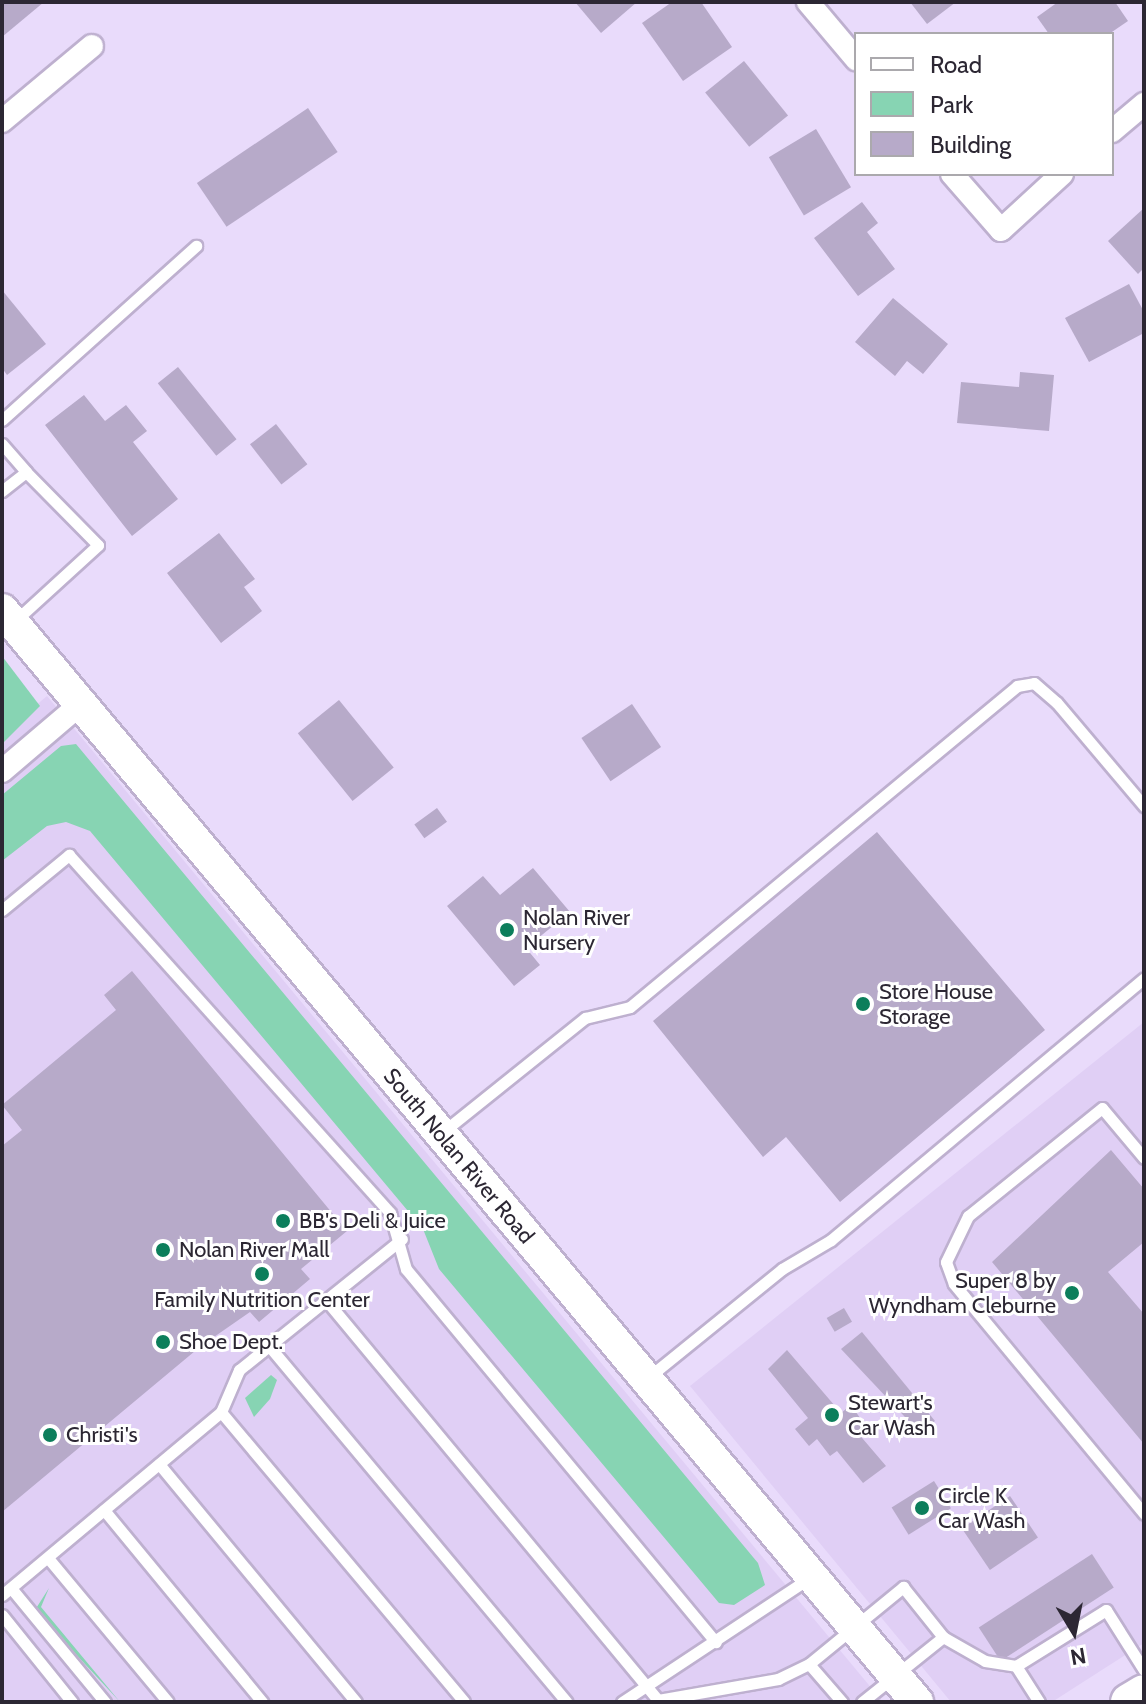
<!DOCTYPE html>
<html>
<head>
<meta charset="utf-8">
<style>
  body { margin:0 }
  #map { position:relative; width:1146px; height:1704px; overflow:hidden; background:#e9dbfb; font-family:Cabin,sans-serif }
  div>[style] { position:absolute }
  .built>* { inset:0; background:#e0cff5 }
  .green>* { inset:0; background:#87d4b3 }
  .building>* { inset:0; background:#b7aac9; transform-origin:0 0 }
  .roads { filter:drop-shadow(2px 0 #beb0cf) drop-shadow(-2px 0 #beb0cf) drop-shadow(0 2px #beb0cf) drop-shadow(0 -2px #beb0cf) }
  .lane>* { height:11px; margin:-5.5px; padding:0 5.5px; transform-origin:5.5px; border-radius:5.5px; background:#fff }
  .street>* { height:22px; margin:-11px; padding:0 11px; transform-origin:11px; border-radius:11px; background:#fff }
  .secondary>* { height:32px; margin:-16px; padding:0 16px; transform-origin:16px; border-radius:16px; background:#fff }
  .primary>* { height:36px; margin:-18px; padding:0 18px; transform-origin:18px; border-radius:18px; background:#fff }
  .dots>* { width:22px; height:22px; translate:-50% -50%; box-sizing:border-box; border:4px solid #fff; border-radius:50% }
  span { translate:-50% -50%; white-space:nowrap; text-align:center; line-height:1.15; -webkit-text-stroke:6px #fff; paint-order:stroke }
  .poi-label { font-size:22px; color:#2c2733 }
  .left { translate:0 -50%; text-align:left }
  .right { translate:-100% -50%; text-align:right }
  .street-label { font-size:22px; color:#2c2733 }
  .frame { position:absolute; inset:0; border:4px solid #2c2733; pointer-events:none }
  .legend { position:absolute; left:854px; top:32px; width:260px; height:144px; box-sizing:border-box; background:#fff; border:2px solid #aba9ad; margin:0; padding:10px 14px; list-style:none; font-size:24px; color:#2c2733 }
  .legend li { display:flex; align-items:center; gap:16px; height:40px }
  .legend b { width:40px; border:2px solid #aba9ad }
  .north { position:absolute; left:1034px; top:1592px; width:80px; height:80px; -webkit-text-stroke:6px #fff; paint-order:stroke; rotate:170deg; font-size:22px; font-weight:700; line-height:32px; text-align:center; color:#2c2733 }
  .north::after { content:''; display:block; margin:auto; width:28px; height:36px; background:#2c2733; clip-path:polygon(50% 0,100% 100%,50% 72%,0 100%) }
</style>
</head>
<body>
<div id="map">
  <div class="built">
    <i style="clip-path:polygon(47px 696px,883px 1702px,2px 1702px,2px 734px)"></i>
    <i style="clip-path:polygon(1144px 1022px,1144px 1643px,1052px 1702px,951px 1702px,690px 1386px)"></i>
  </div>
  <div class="green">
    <i style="clip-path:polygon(2px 656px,40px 706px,2px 744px)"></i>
    <i style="clip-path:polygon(76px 744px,758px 1563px,765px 1585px,734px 1605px,719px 1603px,439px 1269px,423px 1229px,90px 831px,66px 822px,47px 826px,2px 861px,2px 795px,61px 746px)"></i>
    <i style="clip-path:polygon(271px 1375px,277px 1380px,270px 1399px,254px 1417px,245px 1398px)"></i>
    <i style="clip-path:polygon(49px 1588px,41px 1607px,120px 1702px,35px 1610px)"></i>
  </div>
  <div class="building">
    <i style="clip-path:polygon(2px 2px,44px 2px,2px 37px)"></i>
    <i style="clip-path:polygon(575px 2px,637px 2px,601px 33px)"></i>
    <i style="clip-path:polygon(672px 2px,701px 2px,732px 47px,683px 81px,642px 23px)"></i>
    <i style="clip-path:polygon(910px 2px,956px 2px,927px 24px)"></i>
    <i style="clip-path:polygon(1058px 2px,1115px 2px,1128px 21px,1109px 34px,1049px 34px,1037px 17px)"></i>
    <i style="left:744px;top:61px;width:70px;height:50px;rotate:51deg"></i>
    <i style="left:308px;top:108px;width:53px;height:134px;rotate:56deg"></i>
    <i style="left:816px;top:129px;width:68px;height:55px;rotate:59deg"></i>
    <i style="clip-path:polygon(862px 202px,878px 223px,867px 232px,895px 269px,858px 296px,814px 238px)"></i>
    <i style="clip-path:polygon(1144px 208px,1144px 268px,1138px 274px,1108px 241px)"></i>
    <i style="clip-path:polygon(1129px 284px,1144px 312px,1144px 333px,1089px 362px,1065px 318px)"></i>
    <i style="clip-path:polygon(2px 290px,46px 344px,7px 375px,2px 368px)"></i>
    <i style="clip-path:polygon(893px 298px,948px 344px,923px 374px,907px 361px,895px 376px,855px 342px)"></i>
    <i style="left:178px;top:367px;width:93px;height:26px;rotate:51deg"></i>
    <i style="clip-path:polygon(1020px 372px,1054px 375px,1049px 431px,957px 423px,961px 382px,1019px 387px)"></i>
    <i style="clip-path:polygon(84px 395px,105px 421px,126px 405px,147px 431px,133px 442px,178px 499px,132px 536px,45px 425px)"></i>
    <i style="left:276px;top:424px;width:51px;height:33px;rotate:52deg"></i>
    <i style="clip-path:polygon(219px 533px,255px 579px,244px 587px,262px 611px,221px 643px,167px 573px)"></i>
    <i style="left:339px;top:700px;width:87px;height:53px;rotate:51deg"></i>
    <i style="left:632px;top:704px;width:52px;height:61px;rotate:56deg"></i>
    <i style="left:437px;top:808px;width:17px;height:28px;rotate:54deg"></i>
    <i style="clip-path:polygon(877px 832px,1045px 1030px,840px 1202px,786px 1137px,763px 1157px,653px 1021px)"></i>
    <i style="clip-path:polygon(533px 868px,570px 912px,526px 948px,540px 965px,514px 986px,447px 906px,483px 876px,500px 895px)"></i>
    <i style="clip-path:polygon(132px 971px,347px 1231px,301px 1269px,310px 1279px,259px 1322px,250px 1312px,201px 1346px,2px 1512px,2px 1146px,22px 1130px,2px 1105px,116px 1010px,104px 995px)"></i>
    <i style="clip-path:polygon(1111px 1150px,1144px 1189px,1144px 1242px,1108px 1272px,1144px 1314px,1144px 1444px,992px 1262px)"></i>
    <i style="left:844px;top:1308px;width:16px;height:20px;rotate:60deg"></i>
    <i style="clip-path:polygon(862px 1332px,935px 1421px,920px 1433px,841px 1349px)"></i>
    <i style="clip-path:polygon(787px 1350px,841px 1413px,851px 1405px,865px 1425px,857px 1432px,886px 1466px,863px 1483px,837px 1451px,830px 1456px,817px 1439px,809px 1446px,795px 1429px,808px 1418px,768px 1369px)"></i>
    <i style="left:934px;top:1481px;width:32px;height:50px;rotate:58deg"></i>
    <i style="left:1010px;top:1496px;width:50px;height:58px;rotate:56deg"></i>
    <i style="left:1092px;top:1554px;width:40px;height:135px;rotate:57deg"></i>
  </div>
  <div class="roads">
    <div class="lane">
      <i style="left:2px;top:420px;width:261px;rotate:-41.9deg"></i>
      <i style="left:2px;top:444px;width:37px;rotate:49deg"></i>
      <i style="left:26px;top:472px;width:31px;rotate:142deg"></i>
      <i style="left:16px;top:620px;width:111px;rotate:-42.4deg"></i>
      <i style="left:98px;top:545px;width:103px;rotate:-134.6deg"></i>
      <i style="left:2px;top:910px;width:87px;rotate:-39.4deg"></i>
      <i style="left:69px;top:855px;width:481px;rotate:48.1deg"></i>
      <i style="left:390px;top:1213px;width:58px;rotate:74.1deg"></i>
      <i style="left:406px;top:1269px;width:485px;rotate:50.3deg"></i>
      <i style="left:444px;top:1131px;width:181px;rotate:-38.7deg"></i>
      <i style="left:585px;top:1018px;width:46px;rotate:-13.7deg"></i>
      <i style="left:630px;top:1007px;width:503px;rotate:-39.67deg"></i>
      <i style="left:1017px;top:686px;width:17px;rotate:-10deg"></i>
      <i style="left:1034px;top:683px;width:30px;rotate:41deg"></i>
      <i style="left:1057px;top:703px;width:135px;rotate:49.8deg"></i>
      <i style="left:1144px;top:1158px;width:65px;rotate:-130deg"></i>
      <i style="left:1102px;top:1108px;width:172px;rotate:141.1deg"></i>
      <i style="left:968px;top:1216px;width:51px;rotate:115.6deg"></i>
      <i style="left:946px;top:1262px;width:23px;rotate:70deg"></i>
      <i style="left:954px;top:1284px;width:298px;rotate:50.4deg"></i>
      <i style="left:326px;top:1300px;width:520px;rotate:50.31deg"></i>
      <i style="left:658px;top:1700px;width:122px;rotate:-9.9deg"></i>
      <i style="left:778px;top:1679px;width:34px;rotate:-26deg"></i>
      <i style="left:269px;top:1346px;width:464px;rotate:50.1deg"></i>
      <i style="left:650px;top:1376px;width:170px;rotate:-39deg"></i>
      <i style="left:782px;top:1269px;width:57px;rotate:-30.6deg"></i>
      <i style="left:831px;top:1240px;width:408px;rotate:-39.9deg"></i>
      <i style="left:221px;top:1412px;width:378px;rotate:50deg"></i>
      <i style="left:159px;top:1464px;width:309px;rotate:50.4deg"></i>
      <i style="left:104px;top:1510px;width:249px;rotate:50.5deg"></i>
      <i style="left:48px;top:1558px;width:187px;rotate:50.2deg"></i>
      <i style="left:11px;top:1588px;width:148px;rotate:50.5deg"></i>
      <i style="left:2px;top:1595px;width:285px;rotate:-39.9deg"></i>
      <i style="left:221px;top:1412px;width:46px;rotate:-66.8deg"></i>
      <i style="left:239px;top:1370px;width:209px;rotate:-38.8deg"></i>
      <i style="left:2px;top:1615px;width:112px;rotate:51.2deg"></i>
      <i style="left:622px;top:1702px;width:224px;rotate:-33.5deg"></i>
      <i style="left:842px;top:1702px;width:50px;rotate:-131deg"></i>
      <i style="left:809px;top:1664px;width:122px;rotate:-39.3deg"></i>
      <i style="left:903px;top:1587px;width:64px;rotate:51.3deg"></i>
      <i style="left:862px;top:1702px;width:104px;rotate:-38.7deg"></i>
      <i style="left:943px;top:1637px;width:48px;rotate:29.7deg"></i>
      <i style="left:985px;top:1661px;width:31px;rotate:9deg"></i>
      <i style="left:1039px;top:1702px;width:43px;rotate:-122.6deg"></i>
      <i style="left:1016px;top:1666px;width:106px;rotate:-31.9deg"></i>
      <i style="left:1106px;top:1610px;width:71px;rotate:57.7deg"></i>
    </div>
    <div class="street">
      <i style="left:808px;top:2px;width:75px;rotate:49.9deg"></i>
      <i style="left:2px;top:121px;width:117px;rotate:-39.8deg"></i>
      <i style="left:1112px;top:131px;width:42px;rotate:-40.2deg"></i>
      <i style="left:952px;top:174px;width:74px;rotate:48.8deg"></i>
      <i style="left:1001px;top:230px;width:83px;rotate:-42.6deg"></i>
      <i style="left:2px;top:771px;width:105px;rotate:-40.4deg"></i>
    </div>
    <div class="secondary">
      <i style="left:2px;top:610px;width:1425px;rotate:50.04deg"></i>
    </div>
    <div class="primary">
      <i style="left:1129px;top:1702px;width:17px;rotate:-31deg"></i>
    </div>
  </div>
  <div class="dots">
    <i style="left:507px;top:930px;background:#0c7e5b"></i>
    <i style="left:863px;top:1004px;background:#0c7e5b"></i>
    <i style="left:283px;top:1221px;background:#0c7e5b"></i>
    <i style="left:163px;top:1250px;background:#0c7e5b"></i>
    <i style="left:262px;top:1274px;background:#0c7e5b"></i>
    <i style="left:1072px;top:1293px;background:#0c7e5b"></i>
    <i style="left:163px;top:1342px;background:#0c7e5b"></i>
    <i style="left:832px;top:1415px;background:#0c7e5b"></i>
    <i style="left:50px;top:1435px;background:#0c7e5b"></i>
    <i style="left:922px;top:1508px;background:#0c7e5b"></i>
  </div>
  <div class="poi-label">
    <span class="left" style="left:523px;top:930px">Nolan River<br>Nursery</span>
    <span class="left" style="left:879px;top:1004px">Store House<br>Storage</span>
    <span class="left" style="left:299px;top:1221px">BB's Deli &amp; Juice</span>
    <span class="left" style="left:179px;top:1250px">Nolan River Mall</span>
    <span class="right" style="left:1056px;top:1293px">Super 8 by<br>Wyndham Cleburne</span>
    <span style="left:262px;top:1300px">Family Nutrition Center</span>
    <span class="left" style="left:179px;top:1342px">Shoe Dept.</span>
    <span class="left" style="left:848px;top:1415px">Stewart's<br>Car Wash</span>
    <span class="left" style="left:66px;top:1435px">Christi's</span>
    <span class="left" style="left:938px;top:1508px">Circle K<br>Car Wash</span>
  </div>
  <div class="street-label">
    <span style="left:459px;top:1156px;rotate:50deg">South Nolan River Road</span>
  </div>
  <div class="frame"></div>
  <ul class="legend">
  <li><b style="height:10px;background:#fff"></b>Road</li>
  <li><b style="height:22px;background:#87d4b3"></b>Park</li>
  <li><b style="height:22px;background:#b7aac9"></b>Building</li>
  </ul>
  <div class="north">N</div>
</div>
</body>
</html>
